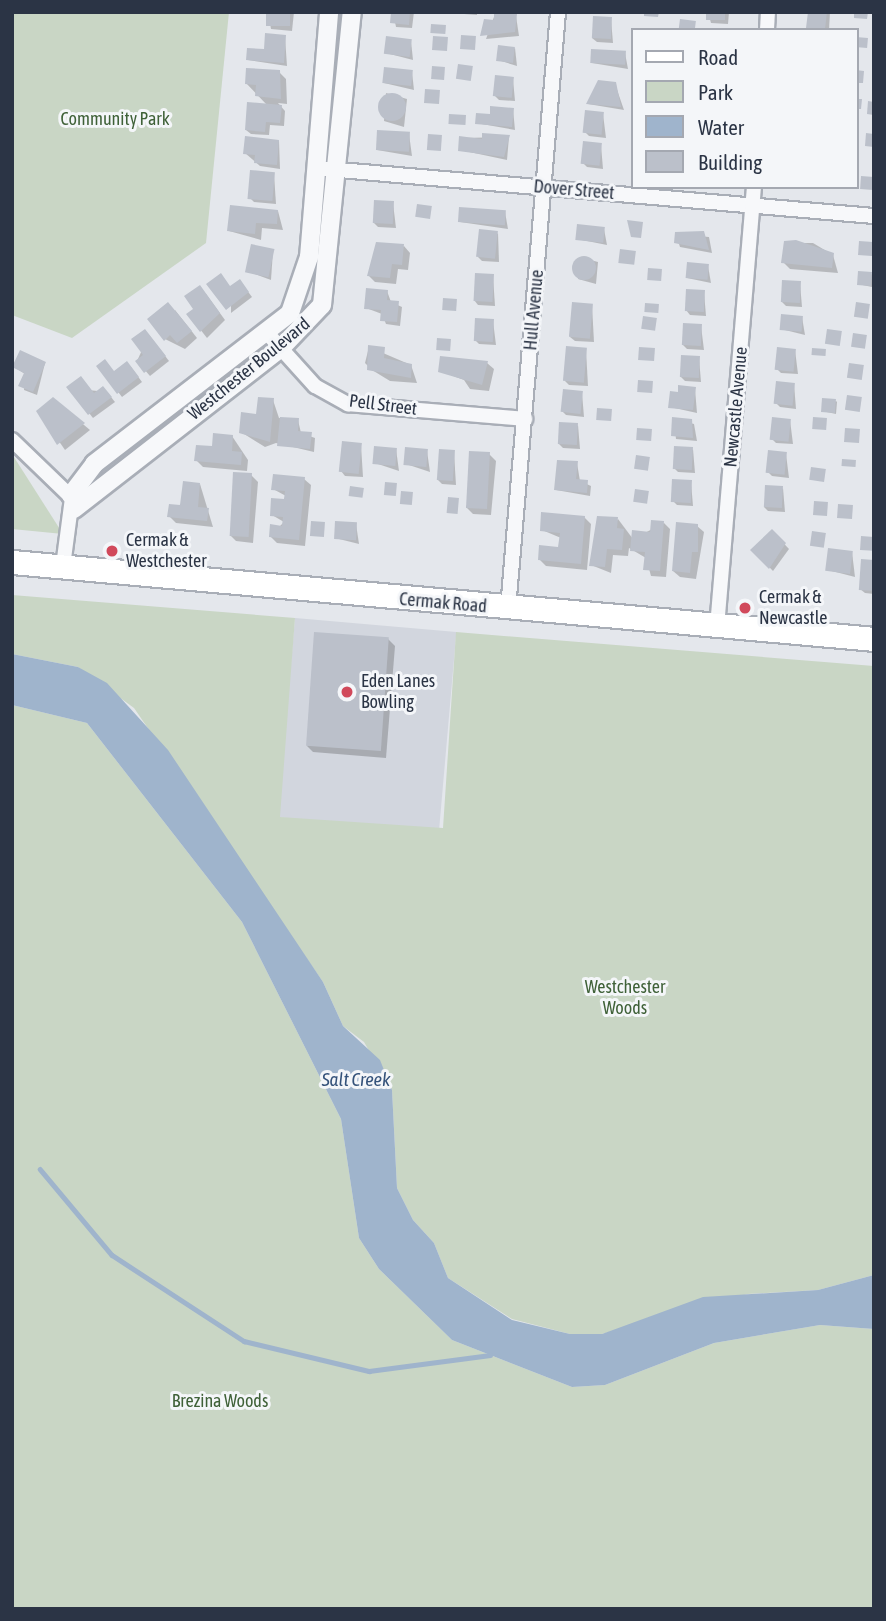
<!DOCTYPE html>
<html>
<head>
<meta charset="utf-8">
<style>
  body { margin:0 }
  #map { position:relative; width:886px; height:1621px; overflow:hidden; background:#e4e7ec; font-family:"Asap Condensed",sans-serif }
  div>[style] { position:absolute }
  .built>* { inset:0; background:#d2d6de; transform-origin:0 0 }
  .green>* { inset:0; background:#c9d6c5 }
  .water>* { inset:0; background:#9fb4cc }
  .shadow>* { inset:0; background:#0003 }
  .stream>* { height:4.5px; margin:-2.25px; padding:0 2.25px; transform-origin:2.25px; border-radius:2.25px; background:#9fb4cc }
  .building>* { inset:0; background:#bbc0ca; transform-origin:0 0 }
  .round { border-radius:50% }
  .roads { filter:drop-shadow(2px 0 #a9aeb7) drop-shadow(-2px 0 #a9aeb7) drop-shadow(0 2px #a9aeb7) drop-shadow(0 -2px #a9aeb7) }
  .minor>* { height:14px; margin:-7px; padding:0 7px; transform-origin:7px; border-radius:7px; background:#f7f8fa }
  .tertiary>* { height:18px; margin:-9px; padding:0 9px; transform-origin:9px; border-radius:9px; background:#f7f8fa }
  .primary>* { height:23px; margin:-11.5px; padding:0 11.5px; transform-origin:11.5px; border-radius:11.5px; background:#fff }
  .dots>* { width:19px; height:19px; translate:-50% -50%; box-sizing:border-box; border:4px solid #f4f6f9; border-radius:50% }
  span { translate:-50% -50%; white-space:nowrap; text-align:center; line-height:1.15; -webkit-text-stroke:6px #f4f6f9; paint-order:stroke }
  .park-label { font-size:18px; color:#3f6138 }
  .street-label { font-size:18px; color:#2b3445 }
  .poi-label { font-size:18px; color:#2b3445 }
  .left { translate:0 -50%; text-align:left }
  .water-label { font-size:19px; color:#34527a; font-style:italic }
  .frame { position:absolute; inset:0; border:14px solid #2b3445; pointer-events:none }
  .legend { position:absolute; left:631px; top:28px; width:228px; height:161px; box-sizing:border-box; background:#f4f6f9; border:2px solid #a4a8b1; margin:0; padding:9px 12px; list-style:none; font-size:21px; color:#2b3445 }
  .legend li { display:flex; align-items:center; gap:14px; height:35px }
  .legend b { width:35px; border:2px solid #a4a8b1 }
</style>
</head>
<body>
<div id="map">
  <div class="built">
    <i style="left:295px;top:618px;width:162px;height:200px;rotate:5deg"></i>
  </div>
  <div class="green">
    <i style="clip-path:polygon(12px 12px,229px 12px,206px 243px,72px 338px,12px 315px)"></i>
    <i style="clip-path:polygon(12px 454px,63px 534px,12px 529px)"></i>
    <i style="clip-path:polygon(12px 595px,295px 618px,280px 817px,443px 828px,456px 632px,874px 666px,874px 1275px,818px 1290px,748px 1294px,602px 1334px,570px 1334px,512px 1319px,448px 1278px,434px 1243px,413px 1220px,397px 1188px,392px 1090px,364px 1042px,343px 1026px,323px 982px,134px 708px,78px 667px,12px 654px)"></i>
    <i style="clip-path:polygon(12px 705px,87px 723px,242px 922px,341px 1119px,359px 1238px,379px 1269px,452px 1340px,572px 1387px,605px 1385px,714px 1343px,820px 1325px,874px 1329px,874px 1609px,12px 1609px)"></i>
  </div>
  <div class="water">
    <i style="clip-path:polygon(12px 654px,78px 667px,107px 683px,168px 750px,323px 982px,343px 1026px,380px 1060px,392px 1090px,397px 1188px,413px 1220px,434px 1243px,448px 1278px,512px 1320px,570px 1334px,602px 1334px,703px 1297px,818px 1290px,874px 1275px,874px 1329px,820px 1325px,714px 1343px,605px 1385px,572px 1387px,452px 1340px,379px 1269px,359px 1238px,341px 1119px,242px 922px,87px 723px,12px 705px)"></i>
  </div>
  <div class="shadow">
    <i style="clip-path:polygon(268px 12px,294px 12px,292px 31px,271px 29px)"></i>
    <i style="clip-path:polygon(393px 12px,414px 12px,412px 28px,396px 27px)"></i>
    <i style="clip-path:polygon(463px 12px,477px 12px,477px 15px,464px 14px)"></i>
    <i style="clip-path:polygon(708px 12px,729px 12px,728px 24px,711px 23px)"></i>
    <i style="clip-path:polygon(809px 12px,830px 12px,829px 30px,811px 30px)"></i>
    <i style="clip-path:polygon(495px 14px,516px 16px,519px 36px,486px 39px)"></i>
    <i style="clip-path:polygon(611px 19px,613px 43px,597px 42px,592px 38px)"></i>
    <i style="clip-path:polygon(285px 37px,287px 66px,248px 60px,265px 51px)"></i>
    <i style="clip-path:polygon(411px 41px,413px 60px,386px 53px)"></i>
    <i style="clip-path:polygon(515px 48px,517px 66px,498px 60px)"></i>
    <i style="clip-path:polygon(625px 53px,628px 69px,592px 63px)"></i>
    <i style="clip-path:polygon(279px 72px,286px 79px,287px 104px,278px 103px,285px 111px,284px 126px,270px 125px,269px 135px,251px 134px,246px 130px,267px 105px,246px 83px)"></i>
    <i style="clip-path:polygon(412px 72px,414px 90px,384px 83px)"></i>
    <i style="clip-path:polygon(513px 79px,515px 101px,499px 100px,495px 96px)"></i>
    <i style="clip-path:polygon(615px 84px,624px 110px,588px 104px)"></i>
    <i style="clip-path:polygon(386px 93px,407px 99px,404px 127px,384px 121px)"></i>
    <i style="clip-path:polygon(513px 109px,515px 130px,476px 123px,491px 116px)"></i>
    <i style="clip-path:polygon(603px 114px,606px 138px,589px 136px,585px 132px)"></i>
    <i style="clip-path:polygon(409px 134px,412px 156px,377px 150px)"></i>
    <i style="clip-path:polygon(509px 137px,507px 160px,460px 150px,461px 138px)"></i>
    <i style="clip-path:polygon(279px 141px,280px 169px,260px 166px,245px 153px)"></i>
    <i style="clip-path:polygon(601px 145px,603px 169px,587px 167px,583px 163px)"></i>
    <i style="clip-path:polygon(274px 174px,276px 204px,254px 202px,250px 198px)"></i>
    <i style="clip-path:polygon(393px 203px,396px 228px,378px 227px,374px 223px)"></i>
    <i style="clip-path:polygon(278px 211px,283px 230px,262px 228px,261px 240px,229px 231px)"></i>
    <i style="clip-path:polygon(505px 212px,508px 229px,460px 222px)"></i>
    <i style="clip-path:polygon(604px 229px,607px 245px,577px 239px)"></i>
    <i style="clip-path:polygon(498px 233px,499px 262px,482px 261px,478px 257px)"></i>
    <i style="clip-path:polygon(676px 234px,709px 237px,712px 253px,680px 247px)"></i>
    <i style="clip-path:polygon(785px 243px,813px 243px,833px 255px,838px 273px,790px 269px,783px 262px)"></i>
    <i style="clip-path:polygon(404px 246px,410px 253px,408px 270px,398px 269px,396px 284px,375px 282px,369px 276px)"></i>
    <i style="clip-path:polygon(273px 251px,271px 280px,247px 271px)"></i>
    <i style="clip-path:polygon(580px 257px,598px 262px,596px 284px,578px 279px)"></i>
    <i style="clip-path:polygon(708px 266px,711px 283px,687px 278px)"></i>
    <i style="clip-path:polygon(872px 274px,872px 287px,858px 284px)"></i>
    <i style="clip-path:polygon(493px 276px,495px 306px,478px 305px,474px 300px)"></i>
    <i style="clip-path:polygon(800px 283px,802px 307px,786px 306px,782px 302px)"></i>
    <i style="clip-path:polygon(243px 285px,252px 297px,231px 313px,231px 288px)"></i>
    <i style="clip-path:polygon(387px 291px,391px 302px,402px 307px,400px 326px,386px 324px,382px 314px,366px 308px)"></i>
    <i style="clip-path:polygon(704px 292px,706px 316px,690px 315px,686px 310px)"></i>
    <i style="clip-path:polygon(206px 294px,225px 320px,207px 338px,189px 315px)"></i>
    <i style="clip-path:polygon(592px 305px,594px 342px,575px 341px,570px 337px)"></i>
    <i style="clip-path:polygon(175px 310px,197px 338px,185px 349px,165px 339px)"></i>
    <i style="clip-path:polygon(802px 317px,805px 335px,781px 329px)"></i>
    <i style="clip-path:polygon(493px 321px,496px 345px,479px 344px,475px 340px)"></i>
    <i style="clip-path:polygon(701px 326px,704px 350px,687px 349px,683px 345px)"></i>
    <i style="clip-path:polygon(149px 335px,169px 361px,150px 376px,137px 361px)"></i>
    <i style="clip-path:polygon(369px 347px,411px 365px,417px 383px,390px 381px,372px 370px,365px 363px)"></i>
    <i style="clip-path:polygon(586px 350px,588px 386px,569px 385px,565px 381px)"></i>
    <i style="clip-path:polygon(795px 350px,798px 374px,781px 373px,777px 369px)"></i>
    <i style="clip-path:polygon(699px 358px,701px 382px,685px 381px,681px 377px)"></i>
    <i style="clip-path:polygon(45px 363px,37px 395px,24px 390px,25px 374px,14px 367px)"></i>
    <i style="clip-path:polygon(487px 363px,494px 369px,489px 391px,470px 389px,464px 380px,440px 371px)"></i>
    <i style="clip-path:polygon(99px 367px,114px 373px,131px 367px,142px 382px,122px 397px)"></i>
    <i style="clip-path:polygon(794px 384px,796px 409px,780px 407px,776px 403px)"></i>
    <i style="clip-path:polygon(69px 388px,107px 392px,115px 402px,93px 418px)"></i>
    <i style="clip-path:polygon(695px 389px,697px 413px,670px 407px,679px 394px)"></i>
    <i style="clip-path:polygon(582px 393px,584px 417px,566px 415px,562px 411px)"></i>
    <i style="clip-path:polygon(53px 399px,90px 430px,65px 450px,38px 411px)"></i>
    <i style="clip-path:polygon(273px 400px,279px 418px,298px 420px,301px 433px,315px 438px,314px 452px,276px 443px,265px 447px,241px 432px)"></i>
    <i style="clip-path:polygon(837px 402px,836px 414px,822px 411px,836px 401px)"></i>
    <i style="clip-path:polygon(674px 419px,694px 424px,697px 441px,676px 439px)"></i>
    <i style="clip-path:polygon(790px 420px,793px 444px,776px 443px,772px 439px)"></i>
    <i style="clip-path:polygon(578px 425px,580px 449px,563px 448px,559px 444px)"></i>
    <i style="clip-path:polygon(232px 436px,248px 460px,247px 471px,203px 467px,196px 460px)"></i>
    <i style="clip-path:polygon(361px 445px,363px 477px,345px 476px,341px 471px)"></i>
    <i style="clip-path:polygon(396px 449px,399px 471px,375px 463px)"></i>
    <i style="clip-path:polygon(693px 449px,695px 473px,678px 472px,674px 468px)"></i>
    <i style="clip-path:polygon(427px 451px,430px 472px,406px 464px)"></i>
    <i style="clip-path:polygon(454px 452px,456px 485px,442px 484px,438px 480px)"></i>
    <i style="clip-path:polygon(489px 454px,496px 461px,491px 515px,473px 514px,466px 507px)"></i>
    <i style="clip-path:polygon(786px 454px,789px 478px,772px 476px,768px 472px)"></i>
    <i style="clip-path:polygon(577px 463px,580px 481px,591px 486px,590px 496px,556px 490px)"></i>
    <i style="clip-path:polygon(251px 475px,258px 482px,253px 543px,236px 541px,230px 535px)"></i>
    <i style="clip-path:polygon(304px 479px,311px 485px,305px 546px,277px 543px,270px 536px,284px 522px,272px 515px,286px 496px,273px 489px)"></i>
    <i style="clip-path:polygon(691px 482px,693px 506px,677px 505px,673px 501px)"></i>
    <i style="clip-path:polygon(200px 484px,213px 527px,176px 523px,169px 516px)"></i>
    <i style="clip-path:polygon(783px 488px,785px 512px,768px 511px,764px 507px)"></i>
    <i style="clip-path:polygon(584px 517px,591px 524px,587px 570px,546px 566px,540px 560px,560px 549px,561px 538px,542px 530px)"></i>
    <i style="clip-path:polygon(618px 519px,633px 539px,664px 523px,670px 529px,666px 577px,651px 576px,646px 558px,629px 548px,628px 556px,613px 555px,611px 573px,591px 565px)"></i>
    <i style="clip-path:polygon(356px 524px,359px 544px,335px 538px)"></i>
    <i style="clip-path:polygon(697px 526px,704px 532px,696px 579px,680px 577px,673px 571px)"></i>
    <i style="clip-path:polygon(772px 531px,789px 549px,773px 571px,753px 550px)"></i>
    <i style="clip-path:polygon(852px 552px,855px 577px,828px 570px)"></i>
    <i style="clip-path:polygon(874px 561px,874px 594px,865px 593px,860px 589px)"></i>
    <i style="clip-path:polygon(388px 639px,395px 646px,386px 758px,313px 752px,307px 746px)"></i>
  </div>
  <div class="stream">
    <i style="left:40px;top:1169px;width:112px;rotate:50.1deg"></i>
    <i style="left:112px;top:1255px;width:158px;rotate:33.1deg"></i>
    <i style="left:244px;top:1341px;width:129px;rotate:13.5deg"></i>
    <i style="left:369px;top:1371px;width:122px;rotate:-7.5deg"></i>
  </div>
  <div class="building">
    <i style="left:266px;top:12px;width:24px;height:14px"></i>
    <i style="clip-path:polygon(391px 12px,410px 12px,409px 25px,390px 23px)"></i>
    <i style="clip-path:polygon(494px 12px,517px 14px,515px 32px,480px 36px,484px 19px,494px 20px)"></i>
    <i style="clip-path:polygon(644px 12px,659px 12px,658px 17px,644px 16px)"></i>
    <i style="left:706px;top:12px;width:19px;height:8px"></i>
    <i style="clip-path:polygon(808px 12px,827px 12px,825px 29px,806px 28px)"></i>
    <i style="clip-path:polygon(854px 12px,868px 12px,867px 19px,854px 18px)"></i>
    <i style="left:593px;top:16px;width:19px;height:22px;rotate:3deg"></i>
    <i style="left:680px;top:19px;width:16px;height:10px;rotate:7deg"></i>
    <i style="left:431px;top:24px;width:15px;height:9px;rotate:4deg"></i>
    <i style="clip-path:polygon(265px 33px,286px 35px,284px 63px,246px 60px,247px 48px,264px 49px)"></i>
    <i style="left:461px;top:35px;width:15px;height:14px;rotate:4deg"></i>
    <i style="left:386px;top:36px;width:26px;height:18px;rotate:7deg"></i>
    <i style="left:433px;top:36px;width:15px;height:14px;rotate:4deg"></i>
    <i style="left:856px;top:37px;width:12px;height:10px;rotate:5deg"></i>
    <i style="left:498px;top:45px;width:17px;height:16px;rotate:7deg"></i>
    <i style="left:591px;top:49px;width:35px;height:14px;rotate:3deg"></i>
    <i style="left:458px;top:64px;width:15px;height:15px;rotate:8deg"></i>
    <i style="left:432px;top:66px;width:13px;height:13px;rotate:4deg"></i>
    <i style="left:384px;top:67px;width:29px;height:16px;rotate:6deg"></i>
    <i style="clip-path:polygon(246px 68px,280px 70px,281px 99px,255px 96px,256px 85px,245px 84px)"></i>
    <i style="clip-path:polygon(856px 70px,864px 71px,863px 83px,856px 83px)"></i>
    <i style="left:495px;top:75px;width:19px;height:21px;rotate:6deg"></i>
    <i style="clip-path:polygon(598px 80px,616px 82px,621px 107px,586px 104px)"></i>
    <i style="left:425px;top:89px;width:15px;height:14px;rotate:4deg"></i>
    <i class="round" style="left:378px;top:93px;width:28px;height:28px"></i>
    <i style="clip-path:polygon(856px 99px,862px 99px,861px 109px,856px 109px)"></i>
    <i style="clip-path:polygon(868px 101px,874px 102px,874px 115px,867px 114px)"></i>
    <i style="clip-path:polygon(247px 102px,282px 105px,280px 123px,266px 122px,265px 132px,245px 130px)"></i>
    <i style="clip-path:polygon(490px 106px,514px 108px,512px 127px,475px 124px,476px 113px,490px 114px)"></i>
    <i style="left:585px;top:110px;width:19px;height:23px;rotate:6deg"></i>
    <i style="left:449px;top:114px;width:17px;height:10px;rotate:3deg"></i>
    <i style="left:377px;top:130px;width:33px;height:20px;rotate:3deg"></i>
    <i style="clip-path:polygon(482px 133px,510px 135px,504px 157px,458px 151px,459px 136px,482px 139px)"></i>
    <i style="clip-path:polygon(866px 133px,874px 134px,874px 147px,865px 146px)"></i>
    <i style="left:428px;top:134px;width:14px;height:16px;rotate:4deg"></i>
    <i style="clip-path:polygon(245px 136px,279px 140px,277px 165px,254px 163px,255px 155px,243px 154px)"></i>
    <i style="left:583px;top:141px;width:19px;height:23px;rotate:6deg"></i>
    <i style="left:250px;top:170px;width:25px;height:29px;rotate:5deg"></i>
    <i style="left:861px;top:176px;width:13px;height:13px;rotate:4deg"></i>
    <i style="left:374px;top:200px;width:20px;height:23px;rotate:3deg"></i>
    <i style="left:417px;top:204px;width:15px;height:13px;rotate:8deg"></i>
    <i style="clip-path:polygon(230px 205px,278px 210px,277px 224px,256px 223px,255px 234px,227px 231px)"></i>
    <i style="left:459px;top:207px;width:47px;height:15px;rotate:4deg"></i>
    <i style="clip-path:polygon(627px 220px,643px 222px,641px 238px,631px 237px)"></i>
    <i style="left:577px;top:224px;width:28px;height:16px;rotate:6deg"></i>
    <i style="left:479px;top:229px;width:19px;height:28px;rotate:6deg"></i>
    <i style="clip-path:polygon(704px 231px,709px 250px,674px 243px,675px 232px)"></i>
    <i style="clip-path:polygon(796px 240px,834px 253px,832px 268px,781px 263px,784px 241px)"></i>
    <i style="left:859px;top:241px;width:14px;height:14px;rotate:4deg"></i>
    <i style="clip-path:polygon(376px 242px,404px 244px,402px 265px,392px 264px,390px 278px,367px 276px)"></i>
    <i style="left:251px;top:244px;width:24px;height:29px;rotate:12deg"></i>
    <i style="left:620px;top:249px;width:16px;height:14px;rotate:7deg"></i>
    <i class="round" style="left:572px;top:256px;width:24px;height:24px"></i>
    <i style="left:687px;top:262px;width:22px;height:16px;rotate:5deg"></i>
    <i style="left:648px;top:268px;width:14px;height:12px;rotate:4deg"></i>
    <i style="left:858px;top:271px;width:14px;height:14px;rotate:4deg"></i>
    <i style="clip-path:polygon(221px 273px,230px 286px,240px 279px,249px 292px,226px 310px,206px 284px)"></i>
    <i style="left:475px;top:273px;width:19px;height:28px;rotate:3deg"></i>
    <i style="left:782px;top:280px;width:19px;height:22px;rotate:3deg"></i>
    <i style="clip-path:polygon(200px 285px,220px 313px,200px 332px,186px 314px,193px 309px,184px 296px)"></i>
    <i style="clip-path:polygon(366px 288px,388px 290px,387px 300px,399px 301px,397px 322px,380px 321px,381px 310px,364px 309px)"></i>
    <i style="left:686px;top:289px;width:19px;height:22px;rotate:3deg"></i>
    <i style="left:443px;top:298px;width:14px;height:12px;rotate:4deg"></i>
    <i style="clip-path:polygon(168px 302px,192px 331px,177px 343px,170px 335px,164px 341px,147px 319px)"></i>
    <i style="left:572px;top:302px;width:21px;height:35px;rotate:5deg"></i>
    <i style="left:856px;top:302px;width:14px;height:15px;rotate:8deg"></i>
    <i style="left:645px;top:303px;width:14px;height:9px;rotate:4deg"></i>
    <i style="left:781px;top:314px;width:22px;height:16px;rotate:5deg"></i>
    <i style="left:643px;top:316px;width:14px;height:13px;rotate:8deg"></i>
    <i style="left:475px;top:318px;width:19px;height:23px;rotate:3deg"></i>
    <i style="left:683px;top:323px;width:19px;height:22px;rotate:3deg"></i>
    <i style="clip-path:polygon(145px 329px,166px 356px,144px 373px,135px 361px,143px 355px,131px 339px)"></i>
    <i style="left:827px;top:329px;width:15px;height:15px;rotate:8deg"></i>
    <i style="left:853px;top:333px;width:14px;height:14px;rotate:8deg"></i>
    <i style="left:437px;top:338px;width:14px;height:12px;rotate:4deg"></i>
    <i style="clip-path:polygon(368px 345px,385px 347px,384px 358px,412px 364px,411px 378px,367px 370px)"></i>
    <i style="left:566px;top:346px;width:21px;height:35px;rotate:5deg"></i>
    <i style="left:639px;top:347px;width:16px;height:13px;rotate:4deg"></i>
    <i style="left:777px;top:347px;width:19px;height:23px;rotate:6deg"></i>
    <i style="left:812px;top:348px;width:14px;height:7px;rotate:4deg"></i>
    <i style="clip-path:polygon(20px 350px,46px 362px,33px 392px,18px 386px,24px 373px,12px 367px)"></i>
    <i style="left:681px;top:355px;width:19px;height:22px;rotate:3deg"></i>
    <i style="clip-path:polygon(440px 356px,488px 361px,482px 385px,438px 372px)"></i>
    <i style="clip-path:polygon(105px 359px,114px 371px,127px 361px,139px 377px,117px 394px,96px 366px)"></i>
    <i style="left:849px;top:363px;width:15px;height:15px;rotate:8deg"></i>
    <i style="clip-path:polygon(81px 376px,94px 393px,103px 386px,112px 397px,88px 415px,66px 387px)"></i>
    <i style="left:638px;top:380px;width:15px;height:12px;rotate:4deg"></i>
    <i style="left:776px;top:381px;width:19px;height:23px;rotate:6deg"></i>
    <i style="clip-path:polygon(678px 385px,696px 387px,693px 410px,668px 408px,670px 391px,678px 392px)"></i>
    <i style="left:563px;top:389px;width:20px;height:23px;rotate:6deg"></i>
    <i style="left:847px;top:395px;width:15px;height:15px;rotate:8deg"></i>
    <i style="clip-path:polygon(53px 397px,85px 423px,57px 445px,36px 411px)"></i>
    <i style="clip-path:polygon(258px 397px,274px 398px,270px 442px,239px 433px,241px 412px,256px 414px)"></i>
    <i style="left:822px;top:398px;width:14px;height:14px;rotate:4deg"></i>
    <i style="left:597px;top:408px;width:15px;height:12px;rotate:4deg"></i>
    <i style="clip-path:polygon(280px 417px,299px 418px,298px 431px,312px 432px,310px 449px,277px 446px)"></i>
    <i style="clip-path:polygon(672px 417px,692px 419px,693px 438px,671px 436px)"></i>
    <i style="left:772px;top:417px;width:19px;height:23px;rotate:6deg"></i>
    <i style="left:813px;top:417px;width:14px;height:12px;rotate:4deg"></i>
    <i style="left:559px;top:422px;width:19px;height:22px;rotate:3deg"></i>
    <i style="left:637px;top:428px;width:15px;height:12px;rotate:4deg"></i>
    <i style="left:845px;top:428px;width:15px;height:14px;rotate:4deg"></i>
    <i style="clip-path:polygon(213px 433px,233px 435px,232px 451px,242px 452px,241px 465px,194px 461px,196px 445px,212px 446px)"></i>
    <i style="left:342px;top:441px;width:20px;height:31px;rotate:6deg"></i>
    <i style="left:374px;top:446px;width:23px;height:18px;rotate:5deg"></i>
    <i style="left:674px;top:446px;width:19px;height:23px;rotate:3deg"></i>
    <i style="left:405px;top:447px;width:23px;height:18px;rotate:5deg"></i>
    <i style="left:439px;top:449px;width:16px;height:31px;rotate:4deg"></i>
    <i style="left:768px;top:450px;width:19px;height:23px;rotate:6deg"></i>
    <i style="left:469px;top:451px;width:21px;height:57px;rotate:3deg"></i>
    <i style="left:636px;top:455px;width:14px;height:14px;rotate:8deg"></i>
    <i style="left:842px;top:459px;width:14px;height:7px;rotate:4deg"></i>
    <i style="clip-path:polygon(557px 460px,578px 461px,576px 479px,588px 480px,587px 493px,554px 490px)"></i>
    <i style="left:811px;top:467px;width:15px;height:13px;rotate:8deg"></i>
    <i style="left:233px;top:472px;width:19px;height:64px;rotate:3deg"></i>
    <i style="clip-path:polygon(273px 474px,305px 477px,299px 540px,269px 537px,270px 524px,282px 526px,283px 517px,270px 516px,271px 498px,284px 499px,285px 491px,271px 490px)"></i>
    <i style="left:672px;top:479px;width:20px;height:23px;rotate:3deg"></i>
    <i style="clip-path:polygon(183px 481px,200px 483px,198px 507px,209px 508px,207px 521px,167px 517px,169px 504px,180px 505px)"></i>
    <i style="left:385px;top:482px;width:12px;height:13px;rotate:5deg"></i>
    <i style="left:765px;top:485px;width:18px;height:22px;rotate:3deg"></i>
    <i style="left:350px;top:486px;width:14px;height:10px;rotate:8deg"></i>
    <i style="left:635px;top:489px;width:14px;height:13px;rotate:8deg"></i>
    <i style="left:401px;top:491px;width:12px;height:13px;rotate:5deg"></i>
    <i style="left:448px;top:497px;width:11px;height:16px;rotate:5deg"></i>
    <i style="left:814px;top:501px;width:14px;height:14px;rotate:4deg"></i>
    <i style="left:838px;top:504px;width:15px;height:14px;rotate:4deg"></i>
    <i style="clip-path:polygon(541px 512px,585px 516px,581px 564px,538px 560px,539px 545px,558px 547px,560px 533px,540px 531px)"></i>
    <i style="clip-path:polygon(597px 516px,618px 517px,617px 528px,624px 529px,622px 550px,607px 549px,605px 567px,589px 566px)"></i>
    <i style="clip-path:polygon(651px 520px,664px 521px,660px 571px,643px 570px,645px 552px,630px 551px,632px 530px,650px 532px)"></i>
    <i style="left:311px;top:521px;width:14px;height:15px;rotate:4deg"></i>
    <i style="left:335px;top:521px;width:22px;height:18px;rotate:3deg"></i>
    <i style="clip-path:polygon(676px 522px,698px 524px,698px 552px,692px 552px,690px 573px,672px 571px)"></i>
    <i style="clip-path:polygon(772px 529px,786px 543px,769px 569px,750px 550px)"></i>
    <i style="left:812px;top:531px;width:14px;height:15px;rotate:8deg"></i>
    <i style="left:861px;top:536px;width:13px;height:14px;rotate:4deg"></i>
    <i style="left:828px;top:548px;width:25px;height:23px;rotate:7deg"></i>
    <i style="left:861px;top:559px;width:13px;height:31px;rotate:4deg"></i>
    <i style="left:314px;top:632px;width:75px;height:114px;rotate:4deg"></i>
  </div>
  <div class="roads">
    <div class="minor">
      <i style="left:767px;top:30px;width:18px;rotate:-87deg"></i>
      <i style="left:316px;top:168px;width:560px;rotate:4.92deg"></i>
      <i style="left:268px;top:334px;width:70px;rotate:47.9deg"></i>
      <i style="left:315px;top:386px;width:38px;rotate:29deg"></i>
      <i style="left:348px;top:404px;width:178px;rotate:4.8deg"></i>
      <i style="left:12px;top:440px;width:83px;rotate:44deg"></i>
      <i style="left:72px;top:498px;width:69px;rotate:97.5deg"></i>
      <i style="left:508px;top:609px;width:599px;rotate:-85.21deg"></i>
      <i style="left:717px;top:627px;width:442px;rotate:-85.2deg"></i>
    </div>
    <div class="tertiary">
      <i style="left:71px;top:495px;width:39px;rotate:-53deg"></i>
      <i style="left:94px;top:464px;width:247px;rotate:-37.6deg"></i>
      <i style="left:290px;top:313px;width:59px;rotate:-71.3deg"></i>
      <i style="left:309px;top:257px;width:246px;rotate:-85.3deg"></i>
      <i style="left:74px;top:509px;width:262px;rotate:-37.9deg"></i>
      <i style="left:281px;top:348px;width:59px;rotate:-46.4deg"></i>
      <i style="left:322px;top:305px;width:295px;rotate:-84.2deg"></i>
    </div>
    <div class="primary">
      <i style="left:12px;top:562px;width:865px;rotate:5.1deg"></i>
    </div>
  </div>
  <div class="dots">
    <i style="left:112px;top:551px;background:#d1495b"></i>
    <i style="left:745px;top:608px;background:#d1495b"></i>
    <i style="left:347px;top:692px;background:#d1495b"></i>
  </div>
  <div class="park-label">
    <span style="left:115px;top:119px">Community Park</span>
    <span style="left:625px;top:998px">Westchester<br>Woods</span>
    <span style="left:220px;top:1401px">Brezina Woods</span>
  </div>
  <div class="street-label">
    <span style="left:574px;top:190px;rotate:5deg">Dover Street</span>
    <span style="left:534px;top:310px;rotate:-85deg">Hull Avenue</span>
    <span style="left:249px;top:369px;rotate:-39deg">Westchester Boulevard</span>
    <span style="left:383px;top:405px;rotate:7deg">Pell Street</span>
    <span style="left:736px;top:407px;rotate:-85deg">Newcastle Avenue</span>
    <span style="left:443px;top:603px;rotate:5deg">Cermak Road</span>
  </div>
  <div class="poi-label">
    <span class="left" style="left:126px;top:551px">Cermak &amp;<br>Westchester</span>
    <span class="left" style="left:759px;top:608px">Cermak &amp;<br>Newcastle</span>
    <span class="left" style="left:361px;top:692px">Eden Lanes<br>Bowling</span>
  </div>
  <div class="water-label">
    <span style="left:356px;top:1080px">Salt Creek</span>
  </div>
  <div class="frame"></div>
  <ul class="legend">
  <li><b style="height:9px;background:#fff"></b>Road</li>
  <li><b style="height:19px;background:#c9d6c5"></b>Park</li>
  <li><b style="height:19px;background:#9fb4cc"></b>Water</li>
  <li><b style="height:19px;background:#bbc0ca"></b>Building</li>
  </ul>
</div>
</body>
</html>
